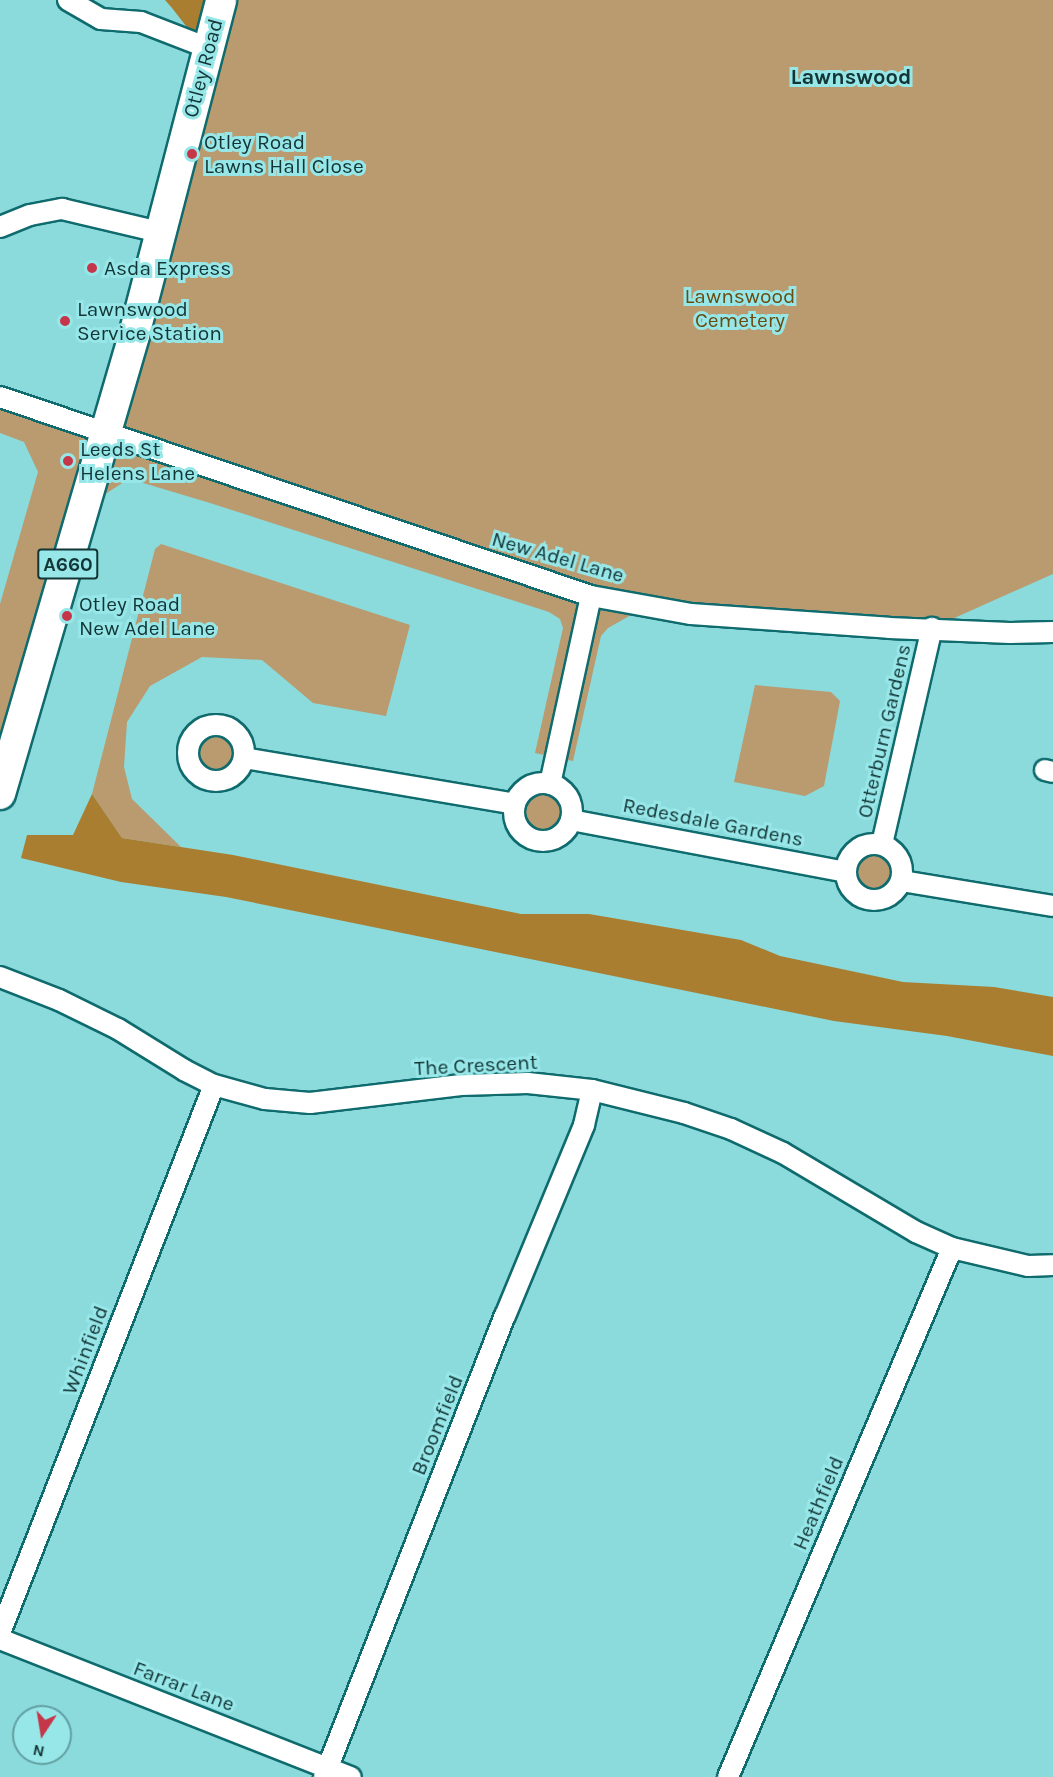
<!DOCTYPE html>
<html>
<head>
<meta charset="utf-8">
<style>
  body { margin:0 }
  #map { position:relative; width:1053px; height:1777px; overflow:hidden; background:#8bdadc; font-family:Karla,sans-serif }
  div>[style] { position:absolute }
  .green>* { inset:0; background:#b99b6f }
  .round { border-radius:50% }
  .forest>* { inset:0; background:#aa7e31 }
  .roads { filter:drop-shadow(2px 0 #0f6b6d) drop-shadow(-2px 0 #0f6b6d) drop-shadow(0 2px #0f6b6d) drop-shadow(0 -2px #0f6b6d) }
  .minor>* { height:20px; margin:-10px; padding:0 10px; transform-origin:10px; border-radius:10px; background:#fff }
  .minor>.ring { margin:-10px; padding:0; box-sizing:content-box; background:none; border:20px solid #fff; border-radius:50% }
  .highway>* { height:30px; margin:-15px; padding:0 15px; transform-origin:15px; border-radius:15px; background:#fff }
  .dots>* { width:16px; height:16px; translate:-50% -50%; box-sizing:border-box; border:3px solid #97e7e9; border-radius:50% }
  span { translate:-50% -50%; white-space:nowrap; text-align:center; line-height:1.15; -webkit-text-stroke:6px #97e7e9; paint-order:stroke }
  .shield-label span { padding:2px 4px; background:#97e7e9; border:2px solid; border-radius:4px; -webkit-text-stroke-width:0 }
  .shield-label { font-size:20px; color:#133536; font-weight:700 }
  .street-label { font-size:21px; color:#133536 }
  .poi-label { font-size:21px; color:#133536 }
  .left { translate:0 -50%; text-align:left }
  .park-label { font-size:21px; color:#6a4b10 }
  .neighbourhood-label { font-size:22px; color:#133536; font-weight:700 }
  .north { position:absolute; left:12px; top:1705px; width:60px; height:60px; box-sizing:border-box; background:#97e7e9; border:2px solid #62a0a1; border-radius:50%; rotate:192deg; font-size:16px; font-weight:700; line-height:24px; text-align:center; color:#133536 }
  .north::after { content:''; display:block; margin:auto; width:21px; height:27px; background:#c63649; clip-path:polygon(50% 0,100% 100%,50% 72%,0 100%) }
</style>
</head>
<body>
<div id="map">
  <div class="green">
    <i style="clip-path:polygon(233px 0,1053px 0,1053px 574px,932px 628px,647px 606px,608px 628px,601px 636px,573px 761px,535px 753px,563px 628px,560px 619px,549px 612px,210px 503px,140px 482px,124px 482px,85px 507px,0 794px,0 604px,38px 472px,24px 442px,0 433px,0 397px,91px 427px)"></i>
    <i style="clip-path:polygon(161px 544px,410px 625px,386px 716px,313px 703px,262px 660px,202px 657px,150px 686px,127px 722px,124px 767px,132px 799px,181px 847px,122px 838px,92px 794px,155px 549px)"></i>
    <i style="clip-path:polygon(755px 685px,831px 692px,840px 701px,824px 786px,805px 796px,734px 782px)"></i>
    <i class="round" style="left:200px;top:737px;width:34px;height:34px"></i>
    <i class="round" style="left:523px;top:791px;width:40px;height:40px"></i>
    <i class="round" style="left:856px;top:852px;width:40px;height:40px"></i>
  </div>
  <div class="forest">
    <i style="clip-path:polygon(165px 0,213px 0,200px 44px,172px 8px)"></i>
    <i style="clip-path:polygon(92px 794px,122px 838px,233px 855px,521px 914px,589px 914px,741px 940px,780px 956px,903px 982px,994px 987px,1053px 997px,1053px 1056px,947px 1036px,834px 1021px,226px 897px,121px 882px,21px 858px,27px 835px,73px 835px)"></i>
  </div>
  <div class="roads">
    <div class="minor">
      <i style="left:68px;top:0;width:38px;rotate:30deg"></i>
      <i style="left:101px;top:19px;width:40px;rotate:4.3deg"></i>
      <i style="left:141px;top:22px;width:72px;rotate:21.2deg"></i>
      <i style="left:0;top:227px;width:32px;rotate:-22deg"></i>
      <i style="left:30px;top:215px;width:33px;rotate:-11deg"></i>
      <i style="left:62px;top:209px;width:100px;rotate:13.3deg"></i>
      <i style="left:0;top:397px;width:624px;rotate:18.61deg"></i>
      <i style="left:591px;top:596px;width:102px;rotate:10.2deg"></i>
      <i style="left:691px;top:614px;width:198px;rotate:4deg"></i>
      <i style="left:889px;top:628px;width:121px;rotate:2.4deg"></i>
      <i style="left:1010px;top:633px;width:43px;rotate:-1.3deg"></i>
      <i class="ring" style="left:188px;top:725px;width:36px;height:36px"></i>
      <i style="left:244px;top:758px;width:275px;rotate:9.6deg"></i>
      <i style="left:1045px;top:770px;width:8px;rotate:14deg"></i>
      <i class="ring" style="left:514px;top:783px;width:38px;height:38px"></i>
      <i style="left:550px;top:784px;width:192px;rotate:-77.7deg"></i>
      <i style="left:571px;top:820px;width:280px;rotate:10.7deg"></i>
      <i class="ring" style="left:846px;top:844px;width:36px;height:36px"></i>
      <i style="left:882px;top:844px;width:222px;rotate:-77deg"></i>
      <i style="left:902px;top:881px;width:153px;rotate:9.4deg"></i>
      <i style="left:0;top:977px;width:63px;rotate:21.3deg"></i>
      <i style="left:59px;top:1000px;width:66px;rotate:26.2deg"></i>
      <i style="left:118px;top:1029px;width:78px;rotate:31.8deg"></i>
      <i style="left:184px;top:1070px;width:34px;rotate:27deg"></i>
      <i style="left:214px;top:1085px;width:53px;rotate:15.4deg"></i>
      <i style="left:265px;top:1099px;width:45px;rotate:5.1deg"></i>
      <i style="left:310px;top:1103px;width:152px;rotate:-6.8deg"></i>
      <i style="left:461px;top:1085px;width:67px;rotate:-1.7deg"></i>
      <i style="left:528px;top:1083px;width:64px;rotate:6.2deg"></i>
      <i style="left:592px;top:1090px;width:95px;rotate:14deg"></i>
      <i style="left:684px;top:1113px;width:50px;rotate:18.8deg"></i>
      <i style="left:731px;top:1129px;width:57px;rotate:24.8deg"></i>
      <i style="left:783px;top:1153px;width:155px;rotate:30.7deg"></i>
      <i style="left:916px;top:1232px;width:39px;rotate:24deg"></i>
      <i style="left:952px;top:1248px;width:78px;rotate:13.3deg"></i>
      <i style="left:1028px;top:1266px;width:25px;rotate:-2deg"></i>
      <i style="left:0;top:1633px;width:588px;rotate:-68.67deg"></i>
      <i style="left:0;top:1639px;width:377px;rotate:21.5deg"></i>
      <i style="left:324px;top:1777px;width:495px;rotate:-68.6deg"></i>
      <i style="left:505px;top:1316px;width:207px;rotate:-67.5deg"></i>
      <i style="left:584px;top:1125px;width:36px;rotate:-77deg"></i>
      <i style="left:728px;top:1777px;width:574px;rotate:-67.05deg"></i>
    </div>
    <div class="highway">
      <i style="left:0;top:794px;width:478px;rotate:-73.7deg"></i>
      <i style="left:134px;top:335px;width:346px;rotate:-75.4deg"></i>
    </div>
  </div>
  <div class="dots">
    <i style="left:192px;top:154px;background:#c63649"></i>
    <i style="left:92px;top:268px;background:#c63649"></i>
    <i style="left:65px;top:321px;background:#c63649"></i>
    <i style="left:68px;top:461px;background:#c63649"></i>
    <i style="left:67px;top:616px;background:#c63649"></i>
  </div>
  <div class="shield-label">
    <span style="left:68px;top:564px">A660</span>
  </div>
  <div class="street-label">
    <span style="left:203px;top:68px;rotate:-75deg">Otley Road</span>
    <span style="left:558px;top:557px;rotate:16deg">New Adel Lane</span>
    <span style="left:884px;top:731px;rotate:-77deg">Otterburn Gardens</span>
    <span style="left:713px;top:822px;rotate:11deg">Redesdale Gardens</span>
    <span style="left:476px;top:1065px;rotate:-3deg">The Crescent</span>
    <span style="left:85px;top:1350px;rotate:-69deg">Whinfield</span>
    <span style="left:437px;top:1425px;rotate:-68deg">Broomfield</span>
    <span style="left:818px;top:1503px;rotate:-67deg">Heathfield</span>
    <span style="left:184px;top:1686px;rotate:21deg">Farrar Lane</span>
  </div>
  <div class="poi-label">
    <span class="left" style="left:204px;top:154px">Otley Road<br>Lawns Hall Close</span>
    <span class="left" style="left:104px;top:268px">Asda Express</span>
    <span class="left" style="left:77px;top:321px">Lawnswood<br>Service Station</span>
    <span class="left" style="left:80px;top:461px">Leeds St<br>Helens Lane</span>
    <span class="left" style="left:79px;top:616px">Otley Road<br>New Adel Lane</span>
  </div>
  <div class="park-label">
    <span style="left:740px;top:308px">Lawnswood<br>Cemetery</span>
  </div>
  <div class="neighbourhood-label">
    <span style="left:851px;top:78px">Lawnswood</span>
  </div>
  <div class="north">N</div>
</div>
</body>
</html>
